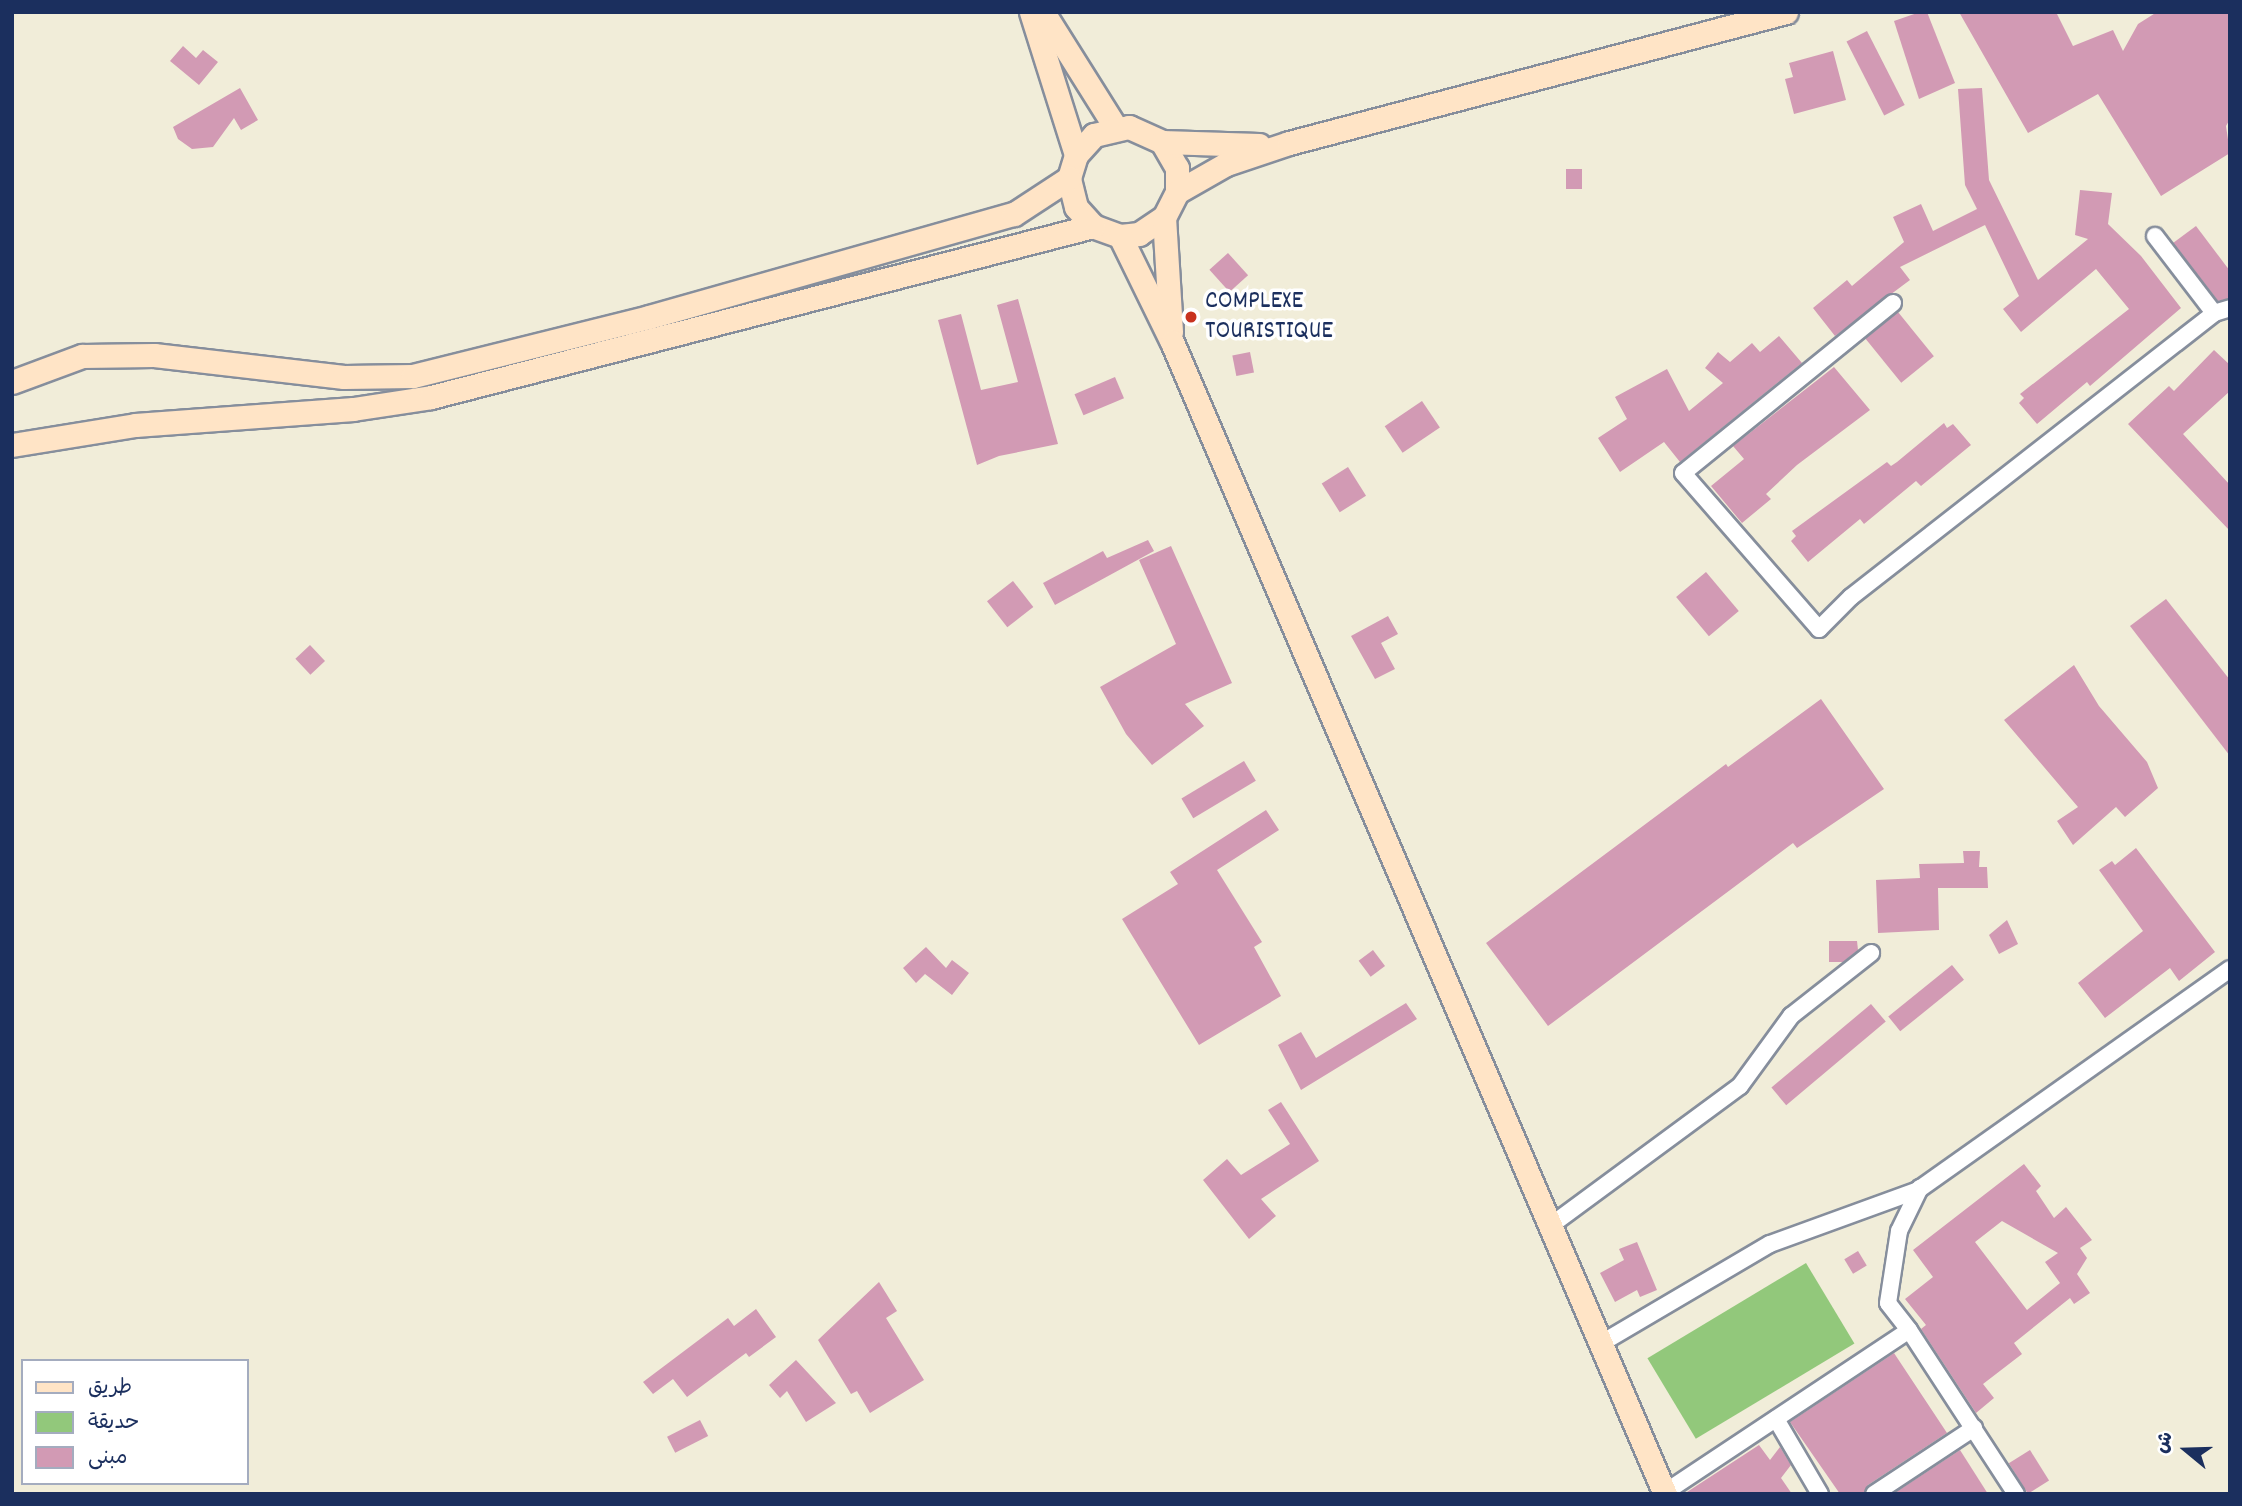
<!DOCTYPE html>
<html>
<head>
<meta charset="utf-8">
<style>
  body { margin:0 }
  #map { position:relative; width:2242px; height:1506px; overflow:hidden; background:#f1edd9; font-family:Dekko,"Playpen Sans Arabic",sans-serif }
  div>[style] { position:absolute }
  .green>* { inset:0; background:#92c87b; transform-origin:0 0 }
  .building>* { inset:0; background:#d29ab4; transform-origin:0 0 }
  .roads { filter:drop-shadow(2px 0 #868e9c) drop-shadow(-2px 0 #868e9c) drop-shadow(0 2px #868e9c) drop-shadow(0 -2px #868e9c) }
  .street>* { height:16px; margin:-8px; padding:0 8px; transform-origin:8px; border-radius:8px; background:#fff }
  .secondary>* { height:23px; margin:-11.5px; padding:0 11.5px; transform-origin:11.5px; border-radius:11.5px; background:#ffe4c6 }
  .dots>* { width:19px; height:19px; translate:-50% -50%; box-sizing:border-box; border:4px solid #fff; border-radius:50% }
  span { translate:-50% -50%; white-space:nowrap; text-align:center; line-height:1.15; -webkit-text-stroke:7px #fff; paint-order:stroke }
  .poi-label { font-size:26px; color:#1b2f5e }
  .left { translate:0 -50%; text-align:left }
  .frame { position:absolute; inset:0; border:14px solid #1b2f5e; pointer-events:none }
  .legend { position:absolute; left:21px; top:1359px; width:228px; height:126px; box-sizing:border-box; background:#fff; border:2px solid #a4acbf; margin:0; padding:9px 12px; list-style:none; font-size:21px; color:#1b2f5e }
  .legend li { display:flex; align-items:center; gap:14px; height:35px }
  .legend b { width:35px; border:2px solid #a4acbf }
  .north { position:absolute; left:2151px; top:1415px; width:70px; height:70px; -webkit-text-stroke:5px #fff; paint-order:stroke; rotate:289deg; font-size:19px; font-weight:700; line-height:28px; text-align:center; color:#1b2f5e }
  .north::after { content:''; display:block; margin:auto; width:24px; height:32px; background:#1b2f5e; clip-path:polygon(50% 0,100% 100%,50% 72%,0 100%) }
</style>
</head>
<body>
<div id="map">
  <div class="green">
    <i style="left:1806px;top:1263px;width:94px;height:185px;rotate:59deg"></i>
  </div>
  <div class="building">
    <i style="clip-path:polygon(1920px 12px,1927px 12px,1955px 83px,1919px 99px,1894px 21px)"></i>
    <i style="clip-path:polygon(1959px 12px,2056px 12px,2073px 46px,2113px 30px,2123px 51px,2138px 24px,2157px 12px,2230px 12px,2230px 119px,2226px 126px,2230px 153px,2161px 196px,2098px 94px,2028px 133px)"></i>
    <i style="left:1867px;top:31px;width:83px;height:23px;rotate:63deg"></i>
    <i style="clip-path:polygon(183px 46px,196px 58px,203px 50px,218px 62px,199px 85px,170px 61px)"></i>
    <i style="clip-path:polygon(1833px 51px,1846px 100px,1794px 114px,1785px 79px,1793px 77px,1789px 63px)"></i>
    <i style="clip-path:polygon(240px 88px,258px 120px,241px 130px,234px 118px,213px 147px,192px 149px,178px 139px,173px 127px)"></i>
    <i style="clip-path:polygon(1982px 88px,1989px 180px,2038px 280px,2088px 239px,2075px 235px,2080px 190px,2112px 193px,2108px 224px,2141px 256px,2181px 308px,2090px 386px,2087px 382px,2037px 424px,2019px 403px,2024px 398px,2020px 394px,2129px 309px,2096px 269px,2021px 332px,2003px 309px,2019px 296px,1985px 225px,1900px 267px,1910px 280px,1835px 336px,1813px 308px,1847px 280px,1852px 286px,1904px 242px,1893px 217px,1921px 204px,1933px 231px,1977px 209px,1965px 185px,1958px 89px)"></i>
    <i style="left:1566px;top:169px;width:16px;height:20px"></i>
    <i style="clip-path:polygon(2196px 226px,2230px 271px,2230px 298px,2218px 301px,2173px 243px)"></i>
    <i style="left:1228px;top:253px;width:30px;height:25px;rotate:48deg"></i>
    <i style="clip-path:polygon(1018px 299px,1058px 444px,999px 456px,977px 465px,938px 320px,961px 314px,981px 390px,1018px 382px,997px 305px)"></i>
    <i style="left:1898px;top:312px;width:57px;height:42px;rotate:51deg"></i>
    <i style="clip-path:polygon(1779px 336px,1802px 363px,1680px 462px,1664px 442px,1620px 472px,1598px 438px,1627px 419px,1615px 397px,1667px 369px,1689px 411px,1723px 383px,1705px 368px,1718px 352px,1730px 362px,1752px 343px,1760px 352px)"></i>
    <i style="clip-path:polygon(2214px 350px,2230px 365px,2230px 391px,2183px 434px,2230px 485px,2230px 531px,2128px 424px,2169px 386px,2174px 391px)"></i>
    <i style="left:1250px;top:352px;width:21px;height:18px;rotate:79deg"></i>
    <i style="clip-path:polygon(1834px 367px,1870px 410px,1797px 465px,1766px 494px,1771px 499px,1742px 523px,1711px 486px,1744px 459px,1733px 446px)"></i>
    <i style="left:1115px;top:377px;width:23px;height:44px;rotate:67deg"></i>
    <i style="left:1422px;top:401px;width:32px;height:45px;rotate:56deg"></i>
    <i style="clip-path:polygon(1944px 423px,1947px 428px,1953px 424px,1971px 445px,1921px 486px,1916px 481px,1864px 524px,1860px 519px,1808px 562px,1791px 541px,1796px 536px,1792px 531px,1887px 462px,1891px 466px,1897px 462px)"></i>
    <i style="left:1348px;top:467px;width:34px;height:31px;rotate:58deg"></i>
    <i style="clip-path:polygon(1148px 540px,1154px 551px,1055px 605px,1043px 583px,1103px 551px,1107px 558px)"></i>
    <i style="clip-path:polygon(1171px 546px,1232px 683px,1185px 704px,1204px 726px,1152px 765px,1126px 734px,1100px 687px,1176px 644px,1139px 560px)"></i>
    <i style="left:1706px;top:572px;width:51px;height:39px;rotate:50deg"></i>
    <i style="left:1013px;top:581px;width:33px;height:33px;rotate:52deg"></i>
    <i style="clip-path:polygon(2166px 599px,2230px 680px,2230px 756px,2130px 626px)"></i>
    <i style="clip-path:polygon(1388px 616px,1398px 634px,1381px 643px,1395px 669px,1375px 679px,1351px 636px)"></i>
    <i style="left:310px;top:645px;width:22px;height:20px;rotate:47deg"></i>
    <i style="clip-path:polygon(2074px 665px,2099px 706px,2147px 762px,2158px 788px,2125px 817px,2116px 807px,2073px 845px,2057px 821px,2078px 807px,2004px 720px)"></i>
    <i style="clip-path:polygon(1821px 699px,1884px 789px,1797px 848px,1793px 843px,1548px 1026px,1486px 943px,1726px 764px,1728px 767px)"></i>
    <i style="left:1244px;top:761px;width:23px;height:73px;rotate:59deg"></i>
    <i style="clip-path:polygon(1266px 810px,1279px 830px,1217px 870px,1262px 942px,1254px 947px,1281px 996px,1199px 1045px,1122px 919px,1178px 884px,1170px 872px)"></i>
    <i style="clip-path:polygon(2136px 848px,2215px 952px,2179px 981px,2170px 968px,2105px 1018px,2078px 983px,2143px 931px,2099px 870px,2112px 861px,2115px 865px)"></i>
    <i style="clip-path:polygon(1963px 851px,1980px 851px,1979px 867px,1987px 867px,1988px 888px,1938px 888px,1939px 930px,1878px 933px,1876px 880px,1920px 878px,1919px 864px,1964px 863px)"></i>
    <i style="clip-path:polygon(2007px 920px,2018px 944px,1999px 954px,1989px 935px)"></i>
    <i style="clip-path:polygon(1829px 941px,1857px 941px,1858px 950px,1843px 962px,1829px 962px)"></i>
    <i style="clip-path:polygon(926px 947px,946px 968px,952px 960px,969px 973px,952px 995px,925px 974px,916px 983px,903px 968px)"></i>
    <i style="left:1373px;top:950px;width:20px;height:18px;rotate:53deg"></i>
    <i style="left:1952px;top:965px;width:19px;height:82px;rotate:51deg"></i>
    <i style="clip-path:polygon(1406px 1003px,1417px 1019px,1301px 1090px,1278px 1045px,1301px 1032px,1316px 1058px)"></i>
    <i style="left:1871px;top:1004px;width:23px;height:130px;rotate:50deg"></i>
    <i style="clip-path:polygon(1281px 1102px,1319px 1161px,1261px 1199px,1276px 1216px,1249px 1239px,1203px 1180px,1227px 1159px,1241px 1175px,1290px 1144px,1268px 1110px)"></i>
    <i style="clip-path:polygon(evenodd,2024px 1164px,2041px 1186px,2036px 1191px,2054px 1218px,2066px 1207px,2092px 1240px,2080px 1248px,2087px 1258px,2077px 1274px,2090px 1293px,2074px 1304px,2070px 1298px,2014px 1343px,2022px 1354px,1983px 1384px,1994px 1398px,1976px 1413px,1921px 1329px,1926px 1325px,1905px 1299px,1933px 1277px,1913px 1250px,2024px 1164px,2002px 1221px,2058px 1253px,2045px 1262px,2060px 1283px,2027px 1310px,1975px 1242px,2002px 1221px)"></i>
    <i style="clip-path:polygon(1637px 1242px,1657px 1290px,1640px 1297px,1637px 1290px,1615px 1302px,1600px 1273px,1624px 1260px,1619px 1249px)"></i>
    <i style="left:1858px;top:1251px;width:17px;height:16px;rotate:59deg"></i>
    <i style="clip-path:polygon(879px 1282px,897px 1311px,886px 1318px,924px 1380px,870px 1413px,857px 1391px,851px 1394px,818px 1340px)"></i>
    <i style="clip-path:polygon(756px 1309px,776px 1337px,749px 1357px,746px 1353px,687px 1397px,673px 1379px,653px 1394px,643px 1382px,728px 1318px,734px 1326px)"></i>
    <i style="clip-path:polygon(1894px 1353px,1947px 1433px,1868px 1485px,1864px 1494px,1840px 1494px,1790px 1422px)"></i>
    <i style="clip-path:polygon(796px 1360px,836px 1403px,806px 1422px,787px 1391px,780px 1398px,769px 1385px)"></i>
    <i style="left:700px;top:1420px;width:18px;height:37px;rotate:63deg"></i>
    <i style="clip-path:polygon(1759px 1445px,1770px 1460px,1780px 1447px,1791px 1465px,1781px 1478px,1792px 1494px,1684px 1494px)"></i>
    <i style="clip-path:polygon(1960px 1450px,1988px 1494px,1893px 1494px)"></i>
    <i style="left:2030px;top:1450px;width:36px;height:25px;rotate:58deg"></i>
  </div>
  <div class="roads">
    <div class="street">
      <i style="left:2155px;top:236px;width:97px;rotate:52.5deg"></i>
      <i style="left:1893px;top:303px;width:270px;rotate:141deg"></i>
      <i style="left:1683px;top:473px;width:207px;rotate:48.9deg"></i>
      <i style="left:1819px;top:629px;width:45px;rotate:-45deg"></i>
      <i style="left:1851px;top:597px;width:461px;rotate:-38deg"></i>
      <i style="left:2214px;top:313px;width:17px;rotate:-17deg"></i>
      <i style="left:1550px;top:1226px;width:236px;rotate:-36.4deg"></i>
      <i style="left:1740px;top:1086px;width:87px;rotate:-53.9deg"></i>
      <i style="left:1791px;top:1016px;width:102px;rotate:-38.2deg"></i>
      <i style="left:1909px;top:1330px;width:34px;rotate:-128deg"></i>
      <i style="left:1888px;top:1303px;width:73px;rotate:-81.3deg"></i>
      <i style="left:1899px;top:1231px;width:48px;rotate:-64deg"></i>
      <i style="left:1600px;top:1344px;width:197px;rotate:-30.5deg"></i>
      <i style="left:1770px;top:1244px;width:158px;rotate:-20deg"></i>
      <i style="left:1918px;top:1190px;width:382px;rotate:-35.3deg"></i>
      <i style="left:1776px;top:1419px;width:87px;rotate:59.6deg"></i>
      <i style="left:1664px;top:1493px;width:294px;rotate:-33.6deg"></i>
      <i style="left:1909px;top:1330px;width:196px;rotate:56.9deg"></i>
      <i style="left:1874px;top:1494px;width:120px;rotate:-33.4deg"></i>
    </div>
    <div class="secondary">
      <i style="left:1031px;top:12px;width:150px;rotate:72.5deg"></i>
      <i style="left:1043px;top:12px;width:136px;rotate:57.9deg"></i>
      <i style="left:1162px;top:142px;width:30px;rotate:60deg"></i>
      <i style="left:1177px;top:168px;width:24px;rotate:90deg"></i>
      <i style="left:1177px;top:192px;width:28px;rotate:117deg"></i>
      <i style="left:1164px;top:217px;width:30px;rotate:146deg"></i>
      <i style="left:1139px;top:234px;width:19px;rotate:174deg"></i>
      <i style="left:1120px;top:236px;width:29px;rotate:-160deg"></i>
      <i style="left:1093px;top:226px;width:25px;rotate:-132deg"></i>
      <i style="left:1076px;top:207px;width:30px;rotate:-104deg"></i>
      <i style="left:1069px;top:178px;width:24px;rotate:-73deg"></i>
      <i style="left:1076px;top:155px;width:27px;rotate:-48deg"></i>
      <i style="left:1094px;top:135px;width:36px;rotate:-13deg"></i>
      <i style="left:1129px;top:127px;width:36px;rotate:24deg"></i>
      <i style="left:1162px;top:142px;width:97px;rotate:1.8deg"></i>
      <i style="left:1177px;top:192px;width:56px;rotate:-29.7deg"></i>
      <i style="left:1226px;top:164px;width:66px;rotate:-18.4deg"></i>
      <i style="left:1289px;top:143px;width:514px;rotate:-14.77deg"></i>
      <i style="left:1164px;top:217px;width:115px;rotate:86.5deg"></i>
      <i style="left:1120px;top:236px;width:118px;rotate:63.9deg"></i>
      <i style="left:1172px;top:342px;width:1253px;rotate:66.83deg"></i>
      <i style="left:12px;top:382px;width:75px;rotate:-20.4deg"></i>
      <i style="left:82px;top:356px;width:72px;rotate:-0.8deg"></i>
      <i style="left:154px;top:355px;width:191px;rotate:6.6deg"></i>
      <i style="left:344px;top:377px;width:69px;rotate:-0.8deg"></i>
      <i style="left:413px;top:376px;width:243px;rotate:-14deg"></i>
      <i style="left:649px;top:317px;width:379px;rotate:-15.8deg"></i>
      <i style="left:1014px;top:214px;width:66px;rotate:-33.2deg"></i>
      <i style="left:12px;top:445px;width:125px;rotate:-9.2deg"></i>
      <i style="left:135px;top:425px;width:219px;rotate:-4.2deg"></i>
      <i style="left:353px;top:409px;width:79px;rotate:-8.7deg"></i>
      <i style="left:431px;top:397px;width:684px;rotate:-14.48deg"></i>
    </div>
  </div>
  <div class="dots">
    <i style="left:1191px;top:317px;background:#c8321e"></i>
  </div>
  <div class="poi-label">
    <span class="left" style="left:1205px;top:317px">COMPLEXE<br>TOURISTIQUE</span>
  </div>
  <div class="frame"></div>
  <ul class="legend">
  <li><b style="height:9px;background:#ffe4c6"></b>طريق</li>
  <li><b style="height:19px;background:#92c87b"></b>حديقة</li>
  <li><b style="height:19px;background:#d29ab4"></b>مبنى</li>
  </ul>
  <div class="north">ش</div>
</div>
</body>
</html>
